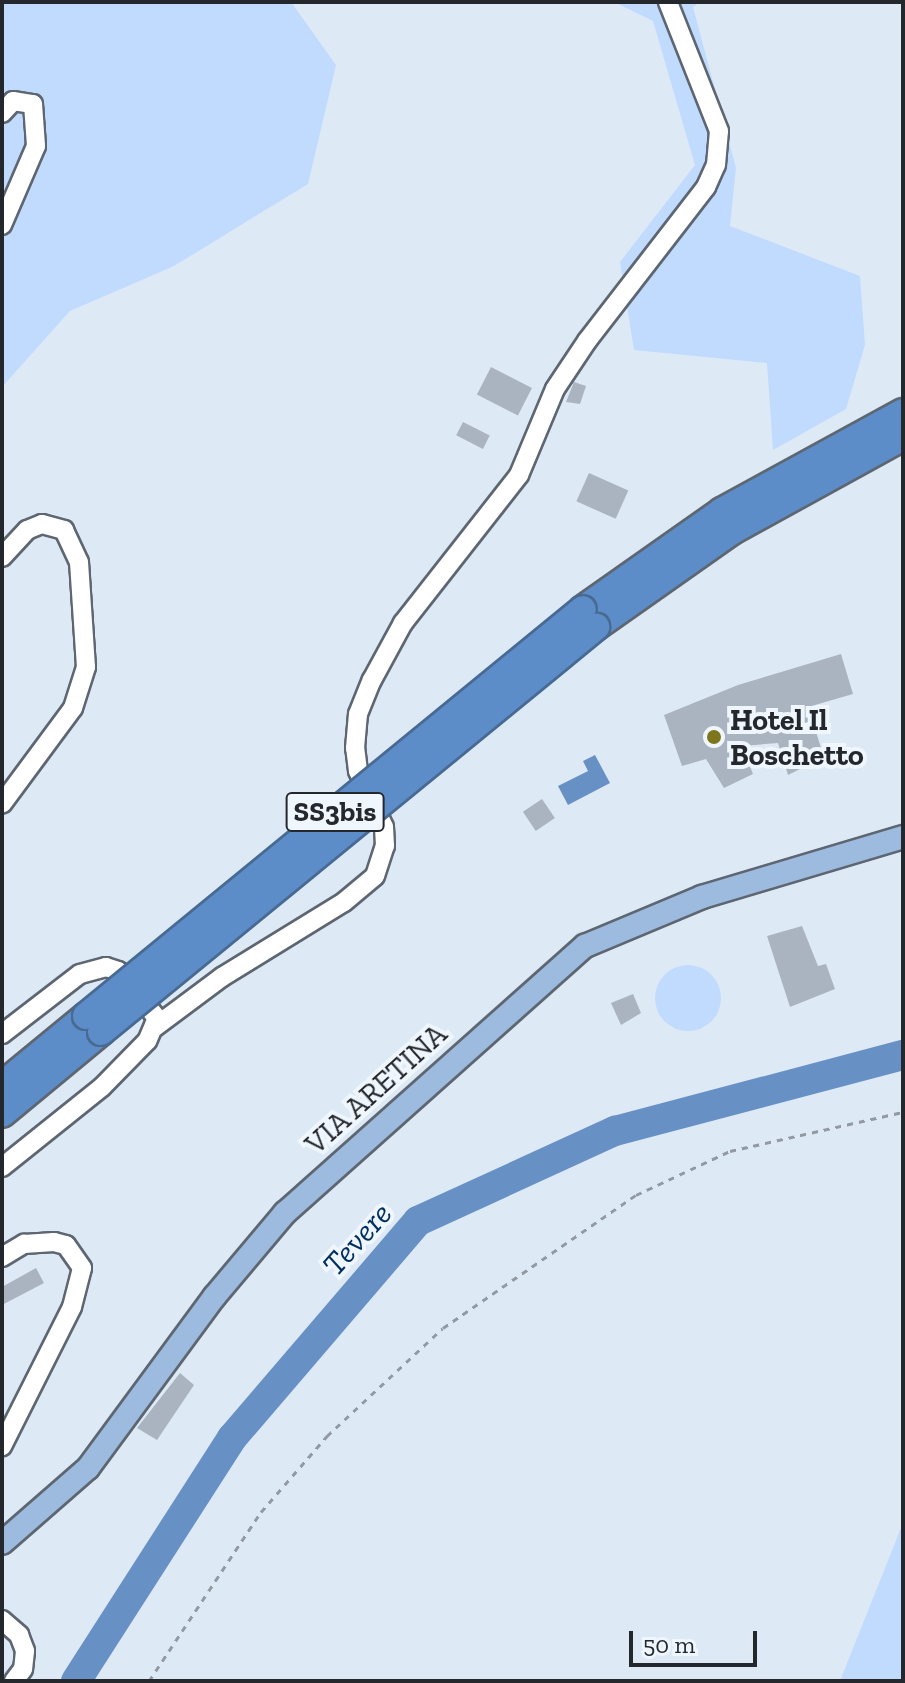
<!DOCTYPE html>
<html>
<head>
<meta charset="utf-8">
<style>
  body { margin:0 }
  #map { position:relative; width:905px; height:1683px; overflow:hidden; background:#dee9f6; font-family:"Zilla Slab",serif }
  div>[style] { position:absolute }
  .green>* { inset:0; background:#c0dbfd }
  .round { border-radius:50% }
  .water>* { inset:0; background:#6791c5 }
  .river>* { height:30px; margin:-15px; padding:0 15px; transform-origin:15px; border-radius:15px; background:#6791c5 }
  .building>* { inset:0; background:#aab4c0; transform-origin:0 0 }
  .path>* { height:3px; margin-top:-1.5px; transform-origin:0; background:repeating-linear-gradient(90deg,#9199a3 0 6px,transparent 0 12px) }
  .roads { filter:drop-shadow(2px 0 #5d6671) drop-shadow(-2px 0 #5d6671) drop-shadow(0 2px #5d6671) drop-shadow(0 -2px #5d6671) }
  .minor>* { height:18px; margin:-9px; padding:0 9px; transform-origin:9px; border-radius:9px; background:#fff }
  .major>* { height:22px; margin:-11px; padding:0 11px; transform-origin:11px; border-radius:11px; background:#9dbbde }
  .highway>* { height:26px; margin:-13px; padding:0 13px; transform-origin:13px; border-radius:13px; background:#5c8dc8 }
  .bridges { filter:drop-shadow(2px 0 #486a92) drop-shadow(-2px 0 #486a92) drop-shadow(0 2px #486a92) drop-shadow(0 -2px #486a92) }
  .highway-bridge>* { height:26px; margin:-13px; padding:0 13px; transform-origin:13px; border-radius:13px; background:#5c8dc8 }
  .dots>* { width:22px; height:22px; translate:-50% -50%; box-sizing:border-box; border:4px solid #eff6fe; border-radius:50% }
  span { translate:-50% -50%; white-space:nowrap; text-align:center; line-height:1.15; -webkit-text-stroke:8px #eff6fe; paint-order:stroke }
  .shield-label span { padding:2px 6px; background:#eff6fe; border:2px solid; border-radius:6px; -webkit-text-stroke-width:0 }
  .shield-label { font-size:28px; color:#24282d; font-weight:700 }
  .poi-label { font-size:30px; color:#24282d; font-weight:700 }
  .left { translate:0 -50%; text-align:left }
  .street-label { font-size:30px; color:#24282d }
  .water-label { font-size:32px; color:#002e5d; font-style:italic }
  .frame { position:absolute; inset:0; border:4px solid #24282d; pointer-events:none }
  .scale { position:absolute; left:629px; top:1631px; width:128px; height:36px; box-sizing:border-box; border:4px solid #24282d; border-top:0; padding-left:10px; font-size:24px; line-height:28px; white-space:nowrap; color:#24282d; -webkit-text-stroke:6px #eff6fe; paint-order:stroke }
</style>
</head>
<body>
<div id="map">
  <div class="green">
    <i style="clip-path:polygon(2px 2px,291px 2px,336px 65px,308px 184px,174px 266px,70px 311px,2px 387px)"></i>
    <i style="clip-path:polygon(614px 2px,700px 2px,693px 7px,736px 168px,730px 226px,860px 276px,865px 345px,846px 409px,773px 450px,767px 363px,634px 350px,620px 262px,695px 165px,653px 21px)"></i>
    <i class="round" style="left:655px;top:965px;width:66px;height:66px"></i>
    <i style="clip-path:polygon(903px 1523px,903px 1681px,840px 1681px)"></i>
  </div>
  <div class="water">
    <i style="clip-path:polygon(595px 755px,610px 783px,568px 805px,558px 786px,588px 771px,583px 761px)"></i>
  </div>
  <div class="river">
    <i style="left:76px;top:1681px;width:289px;rotate:-57.3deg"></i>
    <i style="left:232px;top:1438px;width:286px;rotate:-49.4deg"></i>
    <i style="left:418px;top:1221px;width:217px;rotate:-24.6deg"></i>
    <i style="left:615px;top:1131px;width:298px;rotate:-14.8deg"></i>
  </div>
  <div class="building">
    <i style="left:491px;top:367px;width:46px;height:31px;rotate:27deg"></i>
    <i style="clip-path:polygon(574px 382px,586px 386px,580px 404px,566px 402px)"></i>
    <i style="left:463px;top:422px;width:30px;height:15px;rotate:27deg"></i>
    <i style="left:589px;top:473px;width:43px;height:31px;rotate:24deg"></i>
    <i style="clip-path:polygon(841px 654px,853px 694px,808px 707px,824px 757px,788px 775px,778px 743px,742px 746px,753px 774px,724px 788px,706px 759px,682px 766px,664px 715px,738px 685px)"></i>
    <i style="left:542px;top:799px;width:23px;height:23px;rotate:56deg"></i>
    <i style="clip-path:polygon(802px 926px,818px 966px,826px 964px,835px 989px,790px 1007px,767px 936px)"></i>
    <i style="clip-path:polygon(633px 994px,641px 1013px,621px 1025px,611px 1003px)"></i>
    <i style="clip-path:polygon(36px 1268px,44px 1283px,2px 1305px,2px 1287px)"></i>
    <i style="clip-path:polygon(180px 1373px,194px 1385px,157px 1440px,137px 1428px)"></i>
  </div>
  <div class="path">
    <i style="left:149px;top:1681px;width:203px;rotate:-56.5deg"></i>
    <i style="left:261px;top:1512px;width:101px;rotate:-49deg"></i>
    <i style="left:327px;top:1436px;width:158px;rotate:-43deg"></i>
    <i style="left:443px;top:1328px;width:234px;rotate:-34.6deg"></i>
    <i style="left:636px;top:1195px;width:104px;rotate:-25.1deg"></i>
    <i style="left:730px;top:1151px;width:177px;rotate:-12.7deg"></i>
  </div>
  <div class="roads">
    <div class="minor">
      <i style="left:2px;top:113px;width:16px;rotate:-47deg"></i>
      <i style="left:13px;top:101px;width:20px;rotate:9deg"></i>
      <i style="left:33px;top:104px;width:42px;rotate:85.9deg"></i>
      <i style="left:36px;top:146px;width:86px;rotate:113.3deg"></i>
      <i style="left:2px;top:557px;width:37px;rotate:-47deg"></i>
      <i style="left:27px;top:530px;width:16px;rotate:-22deg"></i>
      <i style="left:42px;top:524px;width:23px;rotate:15deg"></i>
      <i style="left:64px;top:530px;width:35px;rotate:65deg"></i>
      <i style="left:79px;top:562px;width:105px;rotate:86.2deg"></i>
      <i style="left:86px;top:667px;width:43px;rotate:107.6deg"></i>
      <i style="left:73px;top:708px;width:119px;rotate:126.5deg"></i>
      <i style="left:155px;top:1027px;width:84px;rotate:-36.7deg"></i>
      <i style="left:222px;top:977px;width:143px;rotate:-31.6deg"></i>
      <i style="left:344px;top:902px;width:40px;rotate:-40deg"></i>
      <i style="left:375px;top:876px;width:32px;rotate:-72deg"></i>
      <i style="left:385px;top:846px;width:19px;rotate:-93deg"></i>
      <i style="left:384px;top:827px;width:62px;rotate:-114.9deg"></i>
      <i style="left:358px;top:771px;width:23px;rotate:-97deg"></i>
      <i style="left:355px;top:748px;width:34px;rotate:-85deg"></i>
      <i style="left:358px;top:714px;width:37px;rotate:-68deg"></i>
      <i style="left:372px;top:680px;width:65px;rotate:-61.5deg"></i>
      <i style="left:403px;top:623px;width:188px;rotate:-51.9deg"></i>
      <i style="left:519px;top:475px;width:93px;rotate:-67.3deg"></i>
      <i style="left:555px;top:389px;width:58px;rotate:-56.3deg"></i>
      <i style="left:587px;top:341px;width:195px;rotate:-52.3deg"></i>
      <i style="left:706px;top:187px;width:24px;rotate:-66deg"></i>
      <i style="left:716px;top:165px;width:34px;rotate:-85deg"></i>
      <i style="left:719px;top:131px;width:139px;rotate:-111.6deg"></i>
      <i style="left:2px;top:1034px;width:98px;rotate:-37.6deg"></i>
      <i style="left:80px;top:974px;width:27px;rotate:-15deg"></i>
      <i style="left:106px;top:967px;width:13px;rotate:18deg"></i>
      <i style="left:118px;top:971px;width:61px;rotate:50.3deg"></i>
      <i style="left:157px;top:1018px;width:25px;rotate:113deg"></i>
      <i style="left:147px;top:1041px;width:64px;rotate:134.4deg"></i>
      <i style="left:102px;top:1087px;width:128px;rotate:141.3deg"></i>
      <i style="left:2px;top:1257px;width:26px;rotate:-31deg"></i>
      <i style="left:24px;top:1244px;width:30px;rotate:-4deg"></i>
      <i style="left:54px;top:1242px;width:12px;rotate:14deg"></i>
      <i style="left:66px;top:1245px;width:28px;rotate:55deg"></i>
      <i style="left:82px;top:1268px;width:40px;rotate:104.4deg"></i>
      <i style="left:72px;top:1307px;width:156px;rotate:116.7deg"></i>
      <i style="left:2px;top:1620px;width:23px;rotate:41deg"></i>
      <i style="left:19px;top:1635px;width:17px;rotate:69deg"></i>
      <i style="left:25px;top:1651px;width:18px;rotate:96deg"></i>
      <i style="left:23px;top:1669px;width:15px;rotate:127deg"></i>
    </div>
    <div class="major">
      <i style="left:2px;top:1543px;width:114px;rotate:-41.1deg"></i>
      <i style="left:88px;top:1468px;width:214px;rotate:-53.6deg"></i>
      <i style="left:215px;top:1296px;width:109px;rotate:-49.9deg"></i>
      <i style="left:285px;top:1213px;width:402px;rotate:-41.7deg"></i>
      <i style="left:585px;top:946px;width:127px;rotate:-22.7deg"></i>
      <i style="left:702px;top:897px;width:210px;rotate:-16.6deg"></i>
    </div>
    <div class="highway">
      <i style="left:583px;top:609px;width:170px;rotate:-35.2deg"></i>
      <i style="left:722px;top:511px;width:206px;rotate:-28.7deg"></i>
      <i style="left:596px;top:627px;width:166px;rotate:-35.2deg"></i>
      <i style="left:732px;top:531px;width:195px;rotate:-28.8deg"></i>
      <i style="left:2px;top:1085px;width:109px;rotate:-39.4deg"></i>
      <i style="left:2px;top:1114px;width:129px;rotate:-39.6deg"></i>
    </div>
  </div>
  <div class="bridges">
    <div class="highway-bridge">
      <i style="left:86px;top:1016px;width:642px;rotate:-39.31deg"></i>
      <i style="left:101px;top:1032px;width:640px;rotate:-39.29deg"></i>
    </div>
  </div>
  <div class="dots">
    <i style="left:714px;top:737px;background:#7e761a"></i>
  </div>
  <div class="shield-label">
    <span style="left:335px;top:812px">SS3bis</span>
  </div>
  <div class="poi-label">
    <span class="left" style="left:730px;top:737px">Hotel Il<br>Boschetto</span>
  </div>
  <div class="street-label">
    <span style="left:376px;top:1089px;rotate:-42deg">VIA ARETINA</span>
  </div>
  <div class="water-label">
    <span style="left:357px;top:1239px;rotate:-48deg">Tevere</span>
  </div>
  <div class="frame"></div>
  <div class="scale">50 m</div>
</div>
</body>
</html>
